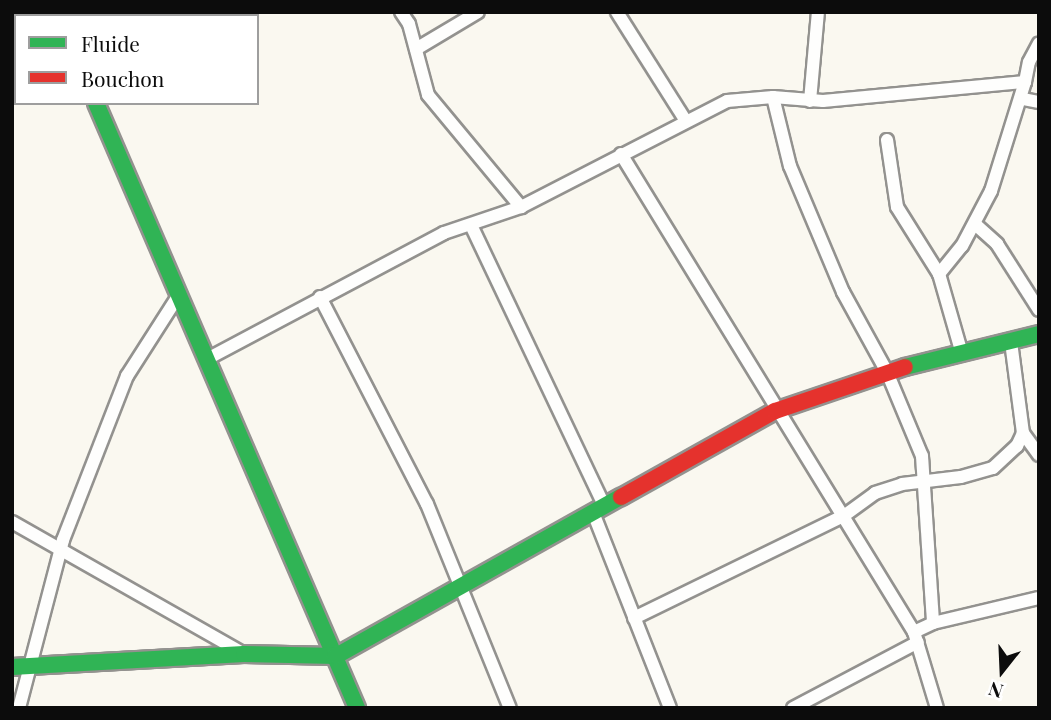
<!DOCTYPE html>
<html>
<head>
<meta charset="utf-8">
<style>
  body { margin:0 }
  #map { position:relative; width:1051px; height:720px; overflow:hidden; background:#faf8f0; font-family:"Playfair Display",serif }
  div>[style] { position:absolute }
  .roads { filter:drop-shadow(2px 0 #93928f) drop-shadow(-2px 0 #93928f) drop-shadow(0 2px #93928f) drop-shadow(0 -2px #93928f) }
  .street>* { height:12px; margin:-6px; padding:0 6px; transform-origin:6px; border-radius:6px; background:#fefefd }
  .fast>* { height:16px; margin:-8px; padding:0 8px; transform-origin:8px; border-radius:8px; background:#30b455 }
  .jam>* { height:16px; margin:-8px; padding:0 8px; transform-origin:8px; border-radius:8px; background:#e5322d }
  span { translate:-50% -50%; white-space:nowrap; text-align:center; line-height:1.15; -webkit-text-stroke:7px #fff; paint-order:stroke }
  .frame { position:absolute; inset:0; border:14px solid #0c0c0c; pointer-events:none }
  .legend { position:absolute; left:14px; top:14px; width:245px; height:91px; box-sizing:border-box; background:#fff; border:2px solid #9e9e9e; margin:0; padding:9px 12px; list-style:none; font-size:21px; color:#0c0c0c }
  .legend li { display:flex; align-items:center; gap:14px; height:35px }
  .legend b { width:35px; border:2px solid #9e9e9e }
  .north { position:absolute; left:967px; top:636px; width:70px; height:70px; -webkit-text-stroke:5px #fff; paint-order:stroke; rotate:198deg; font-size:19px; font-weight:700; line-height:28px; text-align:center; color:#0c0c0c }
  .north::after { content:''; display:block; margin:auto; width:24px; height:32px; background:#0c0c0c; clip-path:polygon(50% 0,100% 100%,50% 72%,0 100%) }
</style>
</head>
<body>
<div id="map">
  <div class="roads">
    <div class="street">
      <i style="left:401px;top:12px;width:14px;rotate:56deg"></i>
      <i style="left:409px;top:24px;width:73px;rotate:75deg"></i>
      <i style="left:428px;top:95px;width:146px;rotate:50.3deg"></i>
      <i style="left:617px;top:12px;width:129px;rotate:57.7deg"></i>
      <i style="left:416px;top:49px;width:72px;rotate:-30.8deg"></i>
      <i style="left:773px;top:97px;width:71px;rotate:76.2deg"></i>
      <i style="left:790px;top:166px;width:137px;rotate:67.2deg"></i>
      <i style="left:843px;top:292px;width:91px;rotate:61.2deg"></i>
      <i style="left:887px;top:372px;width:91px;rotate:67.4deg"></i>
      <i style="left:922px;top:456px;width:167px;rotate:86.2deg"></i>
      <i style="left:1023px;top:99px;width:16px;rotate:11deg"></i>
      <i style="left:810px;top:101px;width:89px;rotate:-84.9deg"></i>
      <i style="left:887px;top:140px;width:68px;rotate:81.5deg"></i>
      <i style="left:897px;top:207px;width:79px;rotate:57.9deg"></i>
      <i style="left:621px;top:154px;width:561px;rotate:58.49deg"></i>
      <i style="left:914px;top:632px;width:79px;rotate:73.2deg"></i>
      <i style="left:975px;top:224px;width:30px;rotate:42deg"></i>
      <i style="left:997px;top:244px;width:78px;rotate:57.5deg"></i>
      <i style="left:471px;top:225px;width:310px;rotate:64.6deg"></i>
      <i style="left:320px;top:297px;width:233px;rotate:62.7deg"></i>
      <i style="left:427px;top:504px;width:220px;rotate:67.9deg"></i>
      <i style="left:962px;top:354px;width:83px;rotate:-106deg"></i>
      <i style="left:939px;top:274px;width:36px;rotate:-51deg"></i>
      <i style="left:962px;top:246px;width:62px;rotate:-62.2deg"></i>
      <i style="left:991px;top:191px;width:114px;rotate:-72.7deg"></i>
      <i style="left:209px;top:358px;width:266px;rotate:-28deg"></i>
      <i style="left:444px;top:233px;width:81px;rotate:-18.7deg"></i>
      <i style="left:521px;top:207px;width:232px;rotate:-27.2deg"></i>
      <i style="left:727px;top:101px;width:46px;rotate:-5deg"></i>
      <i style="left:773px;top:97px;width:50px;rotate:4.6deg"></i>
      <i style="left:823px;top:101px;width:203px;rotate:-5.4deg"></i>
      <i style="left:1025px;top:82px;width:20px;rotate:-79deg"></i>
      <i style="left:1029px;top:62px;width:21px;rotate:-62deg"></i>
      <i style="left:1023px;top:433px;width:27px;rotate:54deg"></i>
      <i style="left:594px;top:515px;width:207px;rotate:68.5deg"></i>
      <i style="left:12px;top:522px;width:267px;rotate:29.6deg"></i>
      <i style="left:634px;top:618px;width:235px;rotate:-26deg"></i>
      <i style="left:845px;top:515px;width:37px;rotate:-36deg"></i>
      <i style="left:875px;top:493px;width:28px;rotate:-18deg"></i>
      <i style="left:902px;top:484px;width:59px;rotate:-6.8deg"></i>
      <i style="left:961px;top:477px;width:33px;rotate:-16deg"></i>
      <i style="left:993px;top:468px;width:33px;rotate:-43deg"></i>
      <i style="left:1017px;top:446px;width:14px;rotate:-65deg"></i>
      <i style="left:1023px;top:433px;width:92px;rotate:-97.5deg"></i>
      <i style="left:914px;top:632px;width:21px;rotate:-25deg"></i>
      <i style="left:933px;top:623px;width:109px;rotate:-13.3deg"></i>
      <i style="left:19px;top:708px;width:174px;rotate:-75.3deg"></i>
      <i style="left:63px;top:540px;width:176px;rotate:-68.7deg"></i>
      <i style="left:127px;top:376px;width:98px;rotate:-57.4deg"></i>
      <i style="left:793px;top:708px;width:141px;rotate:-27.8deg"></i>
    </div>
    <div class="fast">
      <i style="left:56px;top:12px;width:4px;rotate:63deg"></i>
      <i style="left:96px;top:103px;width:659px;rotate:66.66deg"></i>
      <i style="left:905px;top:367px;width:138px;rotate:-13.8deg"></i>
      <i style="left:12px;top:667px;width:232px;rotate:-3.2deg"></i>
      <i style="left:244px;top:654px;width:92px;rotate:1.2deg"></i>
      <i style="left:336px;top:656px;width:326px;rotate:-29.2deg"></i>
    </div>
    <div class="jam">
      <i style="left:621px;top:497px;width:176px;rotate:-29.2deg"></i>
      <i style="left:775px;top:411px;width:137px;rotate:-18.7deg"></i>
    </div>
  </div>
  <div class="frame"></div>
  <ul class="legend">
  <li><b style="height:9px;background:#30b455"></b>Fluide</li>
  <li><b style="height:9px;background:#e5322d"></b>Bouchon</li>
  </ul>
  <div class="north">N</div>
</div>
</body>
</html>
